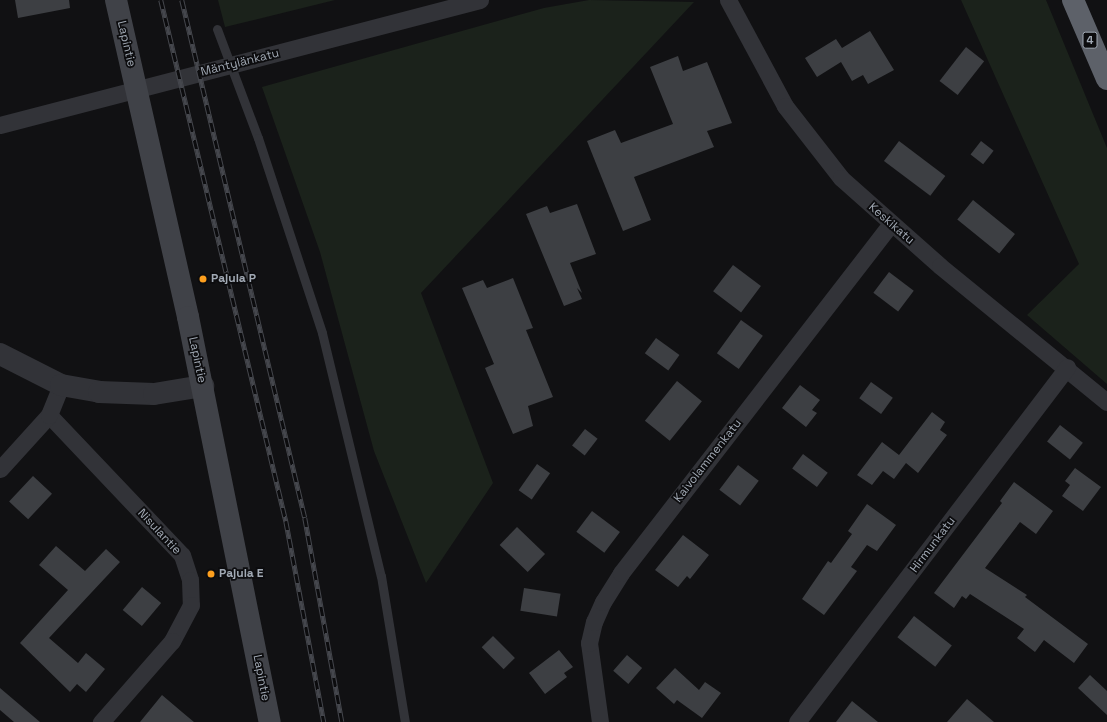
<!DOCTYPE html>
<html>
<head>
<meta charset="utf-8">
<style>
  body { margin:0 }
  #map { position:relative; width:1107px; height:722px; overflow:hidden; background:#111113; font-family:"Space Grotesk",sans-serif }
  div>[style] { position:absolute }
  .green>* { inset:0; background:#1b221b }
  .building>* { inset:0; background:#3d3f43; transform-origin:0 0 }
  .service>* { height:9px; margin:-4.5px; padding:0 4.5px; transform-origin:4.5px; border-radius:4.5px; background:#323338 }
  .minor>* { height:17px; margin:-8.5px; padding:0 8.5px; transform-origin:8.5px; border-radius:8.5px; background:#323338 }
  .tertiary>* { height:22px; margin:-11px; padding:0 11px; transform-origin:11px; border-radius:11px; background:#323338 }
  .secondary>* { height:22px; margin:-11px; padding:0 11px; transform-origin:11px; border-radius:11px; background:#404248 }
  .motorway>* { height:22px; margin:-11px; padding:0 11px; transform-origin:11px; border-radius:11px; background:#5d6169 }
  .rail>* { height:4.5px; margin-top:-2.25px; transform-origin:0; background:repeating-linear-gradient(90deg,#0c0c0e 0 9px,#45474d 0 18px); box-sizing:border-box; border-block:1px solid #45474d }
  .dots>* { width:11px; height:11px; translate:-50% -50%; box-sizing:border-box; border:2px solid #0c0c0e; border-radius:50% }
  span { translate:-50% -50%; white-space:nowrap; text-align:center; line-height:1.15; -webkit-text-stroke:3.5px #0c0c0e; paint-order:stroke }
  .shield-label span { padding:1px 3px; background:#0c0c0e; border:1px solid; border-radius:3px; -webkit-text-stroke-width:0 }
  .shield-label { font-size:11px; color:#a1a9b4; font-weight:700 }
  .street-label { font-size:12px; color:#a1a9b4 }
  .poi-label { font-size:12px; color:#a1a9b4; font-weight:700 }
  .left { translate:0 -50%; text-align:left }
</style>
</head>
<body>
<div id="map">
  <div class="green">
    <i style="clip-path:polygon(218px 0,335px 0,225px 27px)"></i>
    <i style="clip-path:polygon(589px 0,694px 2px,421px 293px,493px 483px,426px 583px,374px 451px,320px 252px,262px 87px,544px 8px)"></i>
    <i style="clip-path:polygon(961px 0,1046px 0,1107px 148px,1107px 384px,1027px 315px,1079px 264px)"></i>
  </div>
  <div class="building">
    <i style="clip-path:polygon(15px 0,69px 0,70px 8px,18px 18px)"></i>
    <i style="clip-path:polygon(870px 31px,894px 70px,868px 84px,863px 75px,852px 81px,841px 62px,817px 77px,805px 58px,836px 39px,842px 48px)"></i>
    <i style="left:966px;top:47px;width:23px;height:43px;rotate:38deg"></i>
    <i style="clip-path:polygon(678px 56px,683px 71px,707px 62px,732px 123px,707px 131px,714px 147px,634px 177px,651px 220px,623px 231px,587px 141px,615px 130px,621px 143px,673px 124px,650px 67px)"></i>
    <i style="left:899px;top:141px;width:58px;height:25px;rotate:37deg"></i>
    <i style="left:981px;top:141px;width:16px;height:17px;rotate:38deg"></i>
    <i style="left:973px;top:200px;width:54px;height:25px;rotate:39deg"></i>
    <i style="clip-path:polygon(577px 204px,596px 254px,570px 263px,582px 293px,577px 288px,582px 299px,564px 306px,526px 214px,547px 206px,550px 213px)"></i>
    <i style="left:733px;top:265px;width:35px;height:33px;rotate:37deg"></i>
    <i style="left:889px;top:272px;width:31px;height:26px;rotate:37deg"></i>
    <i style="clip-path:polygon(513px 278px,533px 328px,526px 330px,553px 397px,528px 406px,533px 426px,513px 434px,485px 368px,494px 364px,462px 288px,483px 280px,487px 288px)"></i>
    <i style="left:741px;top:320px;width:27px;height:41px;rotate:36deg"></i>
    <i style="left:656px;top:338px;width:29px;height:19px;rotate:36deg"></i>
    <i style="left:677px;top:381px;width:32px;height:51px;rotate:39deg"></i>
    <i style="left:871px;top:382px;width:27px;height:20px;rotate:36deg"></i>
    <i style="clip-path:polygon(800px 385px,820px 400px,812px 410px,817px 413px,806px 427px,782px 408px)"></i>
    <i style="clip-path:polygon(932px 412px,945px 422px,940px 430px,947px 435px,918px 473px,906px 463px,894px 479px,883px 471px,872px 485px,857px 475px,882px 442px,899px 455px)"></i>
    <i style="left:1060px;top:425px;width:29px;height:21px;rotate:38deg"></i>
    <i style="left:585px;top:429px;width:16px;height:21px;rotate:38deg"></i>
    <i style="left:803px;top:454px;width:31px;height:18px;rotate:37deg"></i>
    <i style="left:537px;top:464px;width:16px;height:32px;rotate:35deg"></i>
    <i style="left:738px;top:465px;width:26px;height:31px;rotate:37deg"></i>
    <i style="clip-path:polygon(1075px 468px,1101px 487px,1083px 511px,1062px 496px,1070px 485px,1065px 481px)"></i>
    <i style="left:33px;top:476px;width:26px;height:35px;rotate:43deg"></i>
    <i style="clip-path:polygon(1014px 482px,1053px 511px,1036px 534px,1020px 522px,985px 568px,1027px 595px,1025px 597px,1088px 644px,1074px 663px,1044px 640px,1035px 652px,1017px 638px,1024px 629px,970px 594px,966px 599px,962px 596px,954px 608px,934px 593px,1002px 503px,1000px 501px)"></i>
    <i style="clip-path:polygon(867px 504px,896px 525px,877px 551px,867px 545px,851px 567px,857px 571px,824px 615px,802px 599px,828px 561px,831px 563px,852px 534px,848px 531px)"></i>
    <i style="left:592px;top:511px;width:35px;height:26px;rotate:37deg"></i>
    <i style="left:517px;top:527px;width:39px;height:25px;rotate:44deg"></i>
    <i style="clip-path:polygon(683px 535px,709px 555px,690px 579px,687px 576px,678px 587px,655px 570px)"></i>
    <i style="clip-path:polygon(56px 546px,85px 571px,106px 549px,120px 562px,49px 638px,78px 663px,86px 653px,105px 669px,86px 692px,77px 684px,70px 692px,20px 643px,68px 590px,39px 565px)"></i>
    <i style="left:142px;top:587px;width:25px;height:30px;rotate:40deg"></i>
    <i style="left:524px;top:588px;width:37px;height:23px;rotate:9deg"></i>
    <i style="left:914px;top:616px;width:48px;height:27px;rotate:38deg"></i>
    <i style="left:493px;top:636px;width:31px;height:16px;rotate:45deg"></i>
    <i style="clip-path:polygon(559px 650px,573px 667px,564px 673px,567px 677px,545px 694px,529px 673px)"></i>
    <i style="left:627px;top:655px;width:20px;height:21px;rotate:41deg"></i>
    <i style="clip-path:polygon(675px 668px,699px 690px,705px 682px,721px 693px,702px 718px,677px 700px,674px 704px,656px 688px)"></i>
    <i style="clip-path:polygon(1090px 675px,1107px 691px,1107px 715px,1078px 688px)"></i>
    <i style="clip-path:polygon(0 688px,40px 722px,14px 722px,0 710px)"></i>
    <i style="clip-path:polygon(162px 695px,182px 712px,194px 722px,140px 722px)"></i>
    <i style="clip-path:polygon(967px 699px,994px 722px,947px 722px)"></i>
    <i style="clip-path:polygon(852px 701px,878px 722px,836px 722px)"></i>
  </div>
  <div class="service">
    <i style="left:217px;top:29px;width:116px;rotate:69.4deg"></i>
    <i style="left:258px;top:138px;width:205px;rotate:71.8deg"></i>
    <i style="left:322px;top:333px;width:250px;rotate:76.4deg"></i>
    <i style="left:381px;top:576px;width:148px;rotate:80.7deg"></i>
  </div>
  <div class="minor">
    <i style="left:728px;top:0;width:120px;rotate:61.7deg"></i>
    <i style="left:785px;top:106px;width:91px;rotate:52.1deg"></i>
    <i style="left:841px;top:178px;width:132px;rotate:41.6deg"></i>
    <i style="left:940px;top:266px;width:215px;rotate:39.2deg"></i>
    <i style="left:0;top:125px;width:496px;rotate:-14.6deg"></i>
    <i style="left:49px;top:415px;width:193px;rotate:46.5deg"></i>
    <i style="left:182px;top:555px;width:26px;rotate:72deg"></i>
    <i style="left:190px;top:580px;width:25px;rotate:88deg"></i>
    <i style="left:191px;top:605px;width:41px;rotate:117.8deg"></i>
    <i style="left:172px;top:641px;width:108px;rotate:131.2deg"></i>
    <i style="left:0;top:469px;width:73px;rotate:-47.8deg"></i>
    <i style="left:49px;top:415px;width:32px;rotate:-68deg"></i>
    <i style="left:600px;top:722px;width:80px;rotate:-97.9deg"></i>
    <i style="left:589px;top:643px;width:22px;rotate:-77deg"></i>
    <i style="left:594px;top:622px;width:22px;rotate:-66deg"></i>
    <i style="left:603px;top:602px;width:34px;rotate:-58deg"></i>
    <i style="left:621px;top:573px;width:441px;rotate:-52.3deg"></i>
    <i style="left:797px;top:722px;width:446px;rotate:-52.7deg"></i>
  </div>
  <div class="tertiary">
    <i style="left:0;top:354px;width:68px;rotate:26.9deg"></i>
    <i style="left:61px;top:385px;width:39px;rotate:10deg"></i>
    <i style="left:99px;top:392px;width:55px;rotate:2.1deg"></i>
    <i style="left:154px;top:394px;width:50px;rotate:-9.3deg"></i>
  </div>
  <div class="secondary">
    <i style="left:116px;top:0;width:325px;rotate:77.2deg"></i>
    <i style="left:188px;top:317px;width:413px;rotate:78.6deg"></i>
  </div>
  <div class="motorway">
    <i style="left:1073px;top:0;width:86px;rotate:66.7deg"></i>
  </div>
  <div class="rail">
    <i style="left:161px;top:0;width:536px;rotate:76.51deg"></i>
    <i style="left:286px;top:521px;width:205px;rotate:79.3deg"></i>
    <i style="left:182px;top:0;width:532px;rotate:76.64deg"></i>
    <i style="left:305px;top:518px;width:207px;rotate:79.7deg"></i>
  </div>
  <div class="dots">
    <i style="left:203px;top:279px;background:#fd9f1e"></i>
    <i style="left:211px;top:574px;background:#fd9f1e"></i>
  </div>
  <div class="shield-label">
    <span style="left:1090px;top:40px">4</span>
  </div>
  <div class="street-label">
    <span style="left:126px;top:44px;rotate:77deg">Lapintie</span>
    <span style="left:240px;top:63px;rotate:-14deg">Mäntylänkatu</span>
    <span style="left:891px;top:224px;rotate:41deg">Keskikatu</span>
    <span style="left:197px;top:360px;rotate:78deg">Lapintie</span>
    <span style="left:708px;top:461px;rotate:-52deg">Kaivolammenkatu</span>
    <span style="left:159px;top:532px;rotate:47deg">Nisulantie</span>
    <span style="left:933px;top:545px;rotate:-53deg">Hirmunkatu</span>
    <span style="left:261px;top:678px;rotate:79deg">Lapintie</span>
  </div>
  <div class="poi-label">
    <span class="left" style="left:211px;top:279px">Pajula P</span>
    <span class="left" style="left:219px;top:574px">Pajula E</span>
  </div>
</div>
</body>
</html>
